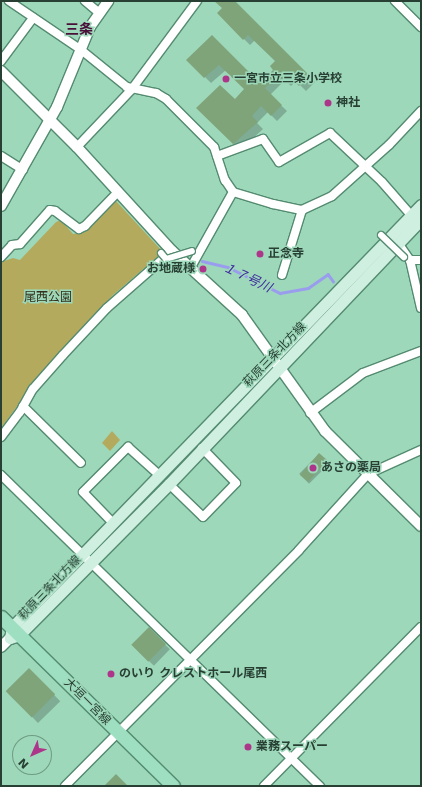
<!DOCTYPE html>
<html>
<head>
<meta charset="utf-8">
<style>
  body { margin:0 }
  #map { position:relative; width:422px; height:787px; overflow:hidden; background:#9ed8ba; font-family:"DejaVu Sans","Noto Sans JP",sans-serif }
  div>[style] { position:absolute }
  .green>* { inset:0; background:#b4aa5d }
  .shadow>* { inset:0; background:#0003; transform-origin:0 0 }
  .stream>* { height:2.5px; margin:-1.25px; padding:0 1.25px; transform-origin:1.25px; border-radius:1.25px; background:#9a9dee }
  .building>* { inset:0; background:#7fa47a; transform-origin:0 0 }
  .roads { filter:drop-shadow(1px 0 #548b70) drop-shadow(-1px 0 #548b70) drop-shadow(0 1px #548b70) drop-shadow(0 -1px #548b70) }
  .minor>* { height:8px; margin:-4px; padding:0 4px; transform-origin:4px; border-radius:4px; background:#fff }
  .tertiary>* { height:10px; margin:-5px; padding:0 5px; transform-origin:5px; border-radius:5px; background:#fff }
  .secondary>* { height:11px; margin:-5.5px; padding:0 5.5px; transform-origin:5.5px; border-radius:5.5px; background:#cfefe0 }
  .primary>* { height:13px; margin:-6.5px; padding:0 6.5px; transform-origin:6.5px; border-radius:6.5px; background:#9edfc2 }
  .bridges { filter:drop-shadow(1px 0 #548b70) drop-shadow(-1px 0 #548b70) drop-shadow(0 1px #548b70) drop-shadow(0 -1px #548b70) }
  .pedestrian-bridge>* { height:6px; margin:-3px; padding:0 3px; transform-origin:3px; border-radius:3px; background:#fff }
  .dots>* { width:11px; height:11px; translate:-50% -50%; box-sizing:border-box; border:2px solid #9ed8ba; border-radius:50% }
  span { translate:-50% -50%; white-space:nowrap; text-align:center; line-height:1.15; -webkit-text-stroke:3px #9ed8ba; paint-order:stroke }
  .poi-label { font-size:12px; color:#284034; font-weight:700 }
  .left { translate:0 -50%; text-align:left }
  .right { translate:-100% -50%; text-align:right }
  .park-label { font-size:12px; color:#322f1a }
  .street-label { font-size:12px; color:#284034 }
  .water-label { font-size:13px; color:#3d2a9e; font-style:italic }
  .quarter-label { font-size:14px; color:#490f38; font-weight:700 }
  .frame { position:absolute; inset:0; border:2px solid #284034; pointer-events:none }
  .north { position:absolute; left:12px; top:735px; width:40px; height:40px; box-sizing:border-box; background:#9ed8ba; border:1px solid #6f9b84; border-radius:50%; rotate:225deg; font-size:11px; font-weight:700; line-height:16px; text-align:center; color:#284034 }
  .north::after { content:''; display:block; margin:auto; width:14px; height:18px; background:#ad358a; clip-path:polygon(50% 0,100% 100%,50% 72%,0 100%) }
</style>
</head>
<body>
<div id="map">
  <div class="green">
    <i style="clip-path:polygon(115px 200px,163px 252px,113px 295px,24px 397px,1px 428px,1px 262px,13px 258px,20px 260px,56px 222px,61px 220px,73px 234px,81px 233px)"></i>
    <i style="clip-path:polygon(112px 431px,120px 440px,110px 451px,102px 443px)"></i>
  </div>
  <div class="shadow">
    <i style="clip-path:polygon(216px 1px,234px 1px,315px 82px,306px 91px,296px 81px,291px 86px,285px 80px,270px 95px,287px 111px,277px 121px,268px 112px,257px 123px,263px 129px,240px 150px,198px 108px,235px 101px,246px 89px,226px 70px,211px 83px,188px 60px,212px 36px,260px 85px,275px 70px,276px 61px,255px 40px,250px 45px,218px 13px,223px 8px)"></i>
    <i style="left:319px;top:454px;width:14px;height:28px;rotate:45deg"></i>
    <i style="left:149px;top:629px;width:29px;height:23px;rotate:44deg"></i>
    <i style="left:29px;top:669px;width:45px;height:31px;rotate:46deg"></i>
  </div>
  <div class="stream">
    <i style="left:202px;top:261px;width:27px;rotate:13deg"></i>
    <i style="left:228px;top:267px;width:58px;rotate:26.6deg"></i>
    <i style="left:280px;top:293px;width:28px;rotate:-10deg"></i>
    <i style="left:308px;top:288px;width:24px;rotate:-35deg"></i>
    <i style="left:328px;top:274px;width:9px;rotate:54deg"></i>
  </div>
  <div class="building">
    <i style="clip-path:polygon(214px 1px,235px 1px,309px 75px,299px 86px,289px 76px,284px 81px,278px 75px,265px 88px,282px 105px,271px 116px,261px 106px,252px 116px,258px 122px,233px 144px,196px 108px,220px 85px,235px 99px,244px 89px,219px 65px,204px 78px,186px 60px,212px 35px,260px 83px,273px 70px,270px 66px,275px 61px,248px 35px,243px 40px,217px 13px,222px 8px)"></i>
    <i style="left:319px;top:453px;width:11px;height:29px;rotate:41deg"></i>
    <i style="left:149px;top:627px;width:24px;height:25px;rotate:45deg"></i>
    <i style="left:29px;top:668px;width:37px;height:33px;rotate:45deg"></i>
    <i style="clip-path:polygon(116px 774px,128px 786px,104px 786px)"></i>
  </div>
  <div class="roads">
    <div class="minor">
      <i style="left:9px;top:1px;width:86px;rotate:34.1deg"></i>
      <i style="left:80px;top:49px;width:60px;rotate:39deg"></i>
      <i style="left:127px;top:87px;width:30px;rotate:12deg"></i>
      <i style="left:156px;top:93px;width:12px;rotate:31deg"></i>
      <i style="left:166px;top:99px;width:68px;rotate:45deg"></i>
      <i style="left:214px;top:147px;width:35px;rotate:72deg"></i>
      <i style="left:225px;top:180px;width:14px;rotate:56deg"></i>
      <i style="left:233px;top:192px;width:42px;rotate:16.7deg"></i>
      <i style="left:273px;top:204px;width:30px;rotate:12deg"></i>
      <i style="left:302px;top:210px;width:33px;rotate:-25deg"></i>
      <i style="left:332px;top:196px;width:76px;rotate:-41.8deg"></i>
      <i style="left:389px;top:145px;width:47px;rotate:-46.7deg"></i>
      <i style="left:85px;top:1px;width:17px;rotate:40deg"></i>
      <i style="left:395px;top:1px;width:37px;rotate:45deg"></i>
      <i style="left:1px;top:61px;width:54px;rotate:-53.3deg"></i>
      <i style="left:77px;top:147px;width:80px;rotate:-46.5deg"></i>
      <i style="left:132px;top:89px;width:109px;rotate:-53.5deg"></i>
      <i style="left:1px;top:156px;width:26px;rotate:32deg"></i>
      <i style="left:217px;top:156px;width:49px;rotate:-20.3deg"></i>
      <i style="left:263px;top:139px;width:28px;rotate:55deg"></i>
      <i style="left:279px;top:162px;width:59px;rotate:-29.6deg"></i>
      <i style="left:330px;top:133px;width:71px;rotate:43.3deg"></i>
      <i style="left:382px;top:182px;width:44px;rotate:48.7deg"></i>
      <i style="left:398px;top:243px;width:21px;rotate:55deg"></i>
      <i style="left:410px;top:260px;width:49px;rotate:77.1deg"></i>
      <i style="left:1px;top:257px;width:16px;rotate:-47deg"></i>
      <i style="left:12px;top:245px;width:8px;rotate:-7deg"></i>
      <i style="left:20px;top:244px;width:45px;rotate:-48.6deg"></i>
      <i style="left:50px;top:210px;width:5px;rotate:11deg"></i>
      <i style="left:55px;top:211px;width:30px;rotate:37deg"></i>
      <i style="left:79px;top:229px;width:7px;rotate:-27deg"></i>
      <i style="left:85px;top:226px;width:47px;rotate:-45.9deg"></i>
      <i style="left:410px;top:260px;width:11px"></i>
      <i style="left:191px;top:267px;width:86px;rotate:-60.8deg"></i>
      <i style="left:282px;top:275px;width:68px;rotate:-72.9deg"></i>
      <i style="left:23px;top:406px;width:81px;rotate:44.5deg"></i>
      <i style="left:310px;top:413px;width:66px;rotate:-37deg"></i>
      <i style="left:363px;top:373px;width:62px;rotate:-20.8deg"></i>
      <i style="left:1px;top:437px;width:31px;rotate:-53deg"></i>
      <i style="left:20px;top:412px;width:26px;rotate:-61deg"></i>
      <i style="left:33px;top:389px;width:45px;rotate:-48.6deg"></i>
      <i style="left:63px;top:355px;width:64px;rotate:-46.9deg"></i>
      <i style="left:107px;top:308px;width:86px;rotate:-41.2deg"></i>
      <i style="left:1px;top:475px;width:446px;rotate:44.3deg"></i>
      <i style="left:169px;top:484px;width:47px;rotate:44.1deg"></i>
      <i style="left:203px;top:517px;width:47px;rotate:-45.9deg"></i>
      <i style="left:236px;top:483px;width:49px;rotate:-134.2deg"></i>
      <i style="left:113px;top:523px;width:43px;rotate:-134.1deg"></i>
      <i style="left:83px;top:492px;width:64px;rotate:-45deg"></i>
      <i style="left:128px;top:447px;width:40px;rotate:42deg"></i>
      <i style="left:65px;top:786px;width:332px;rotate:-45.2deg"></i>
      <i style="left:299px;top:550px;width:103px;rotate:-47.8deg"></i>
      <i style="left:368px;top:474px;width:58px;rotate:-24.4deg"></i>
      <i style="left:264px;top:786px;width:223px;rotate:-45.4deg"></i>
    </div>
    <div class="tertiary">
      <i style="left:1px;top:71px;width:107px;rotate:45deg"></i>
      <i style="left:77px;top:147px;width:141px;rotate:47.6deg"></i>
      <i style="left:172px;top:251px;width:95px;rotate:42.4deg"></i>
      <i style="left:242px;top:315px;width:143px;rotate:54.4deg"></i>
      <i style="left:325px;top:431px;width:135px;rotate:44.7deg"></i>
      <i style="left:1px;top:206px;width:114px;rotate:-60.5deg"></i>
      <i style="left:57px;top:107px;width:87px;rotate:-67.6deg"></i>
      <i style="left:90px;top:27px;width:32px;rotate:-55deg"></i>
      <i style="left:1px;top:647px;width:13px;rotate:-45deg"></i>
    </div>
    <div class="secondary">
      <i style="left:421px;top:205px;width:588px;rotate:134.1deg"></i>
      <i style="left:12px;top:627px;width:11px;rotate:100deg"></i>
      <i style="left:10px;top:638px;width:9px;rotate:-18deg"></i>
      <i style="left:19px;top:635px;width:213px;rotate:-45.2deg"></i>
      <i style="left:169px;top:484px;width:366px;rotate:-46.4deg"></i>
    </div>
    <div class="primary">
      <i style="left:1px;top:617px;width:241px;rotate:44.5deg"></i>
    </div>
  </div>
  <div class="bridges">
    <div class="pedestrian-bridge">
      <i style="left:381px;top:235px;width:32px;rotate:44deg"></i>
      <i style="left:161px;top:253px;width:8px;rotate:50deg"></i>
      <i style="left:166px;top:259px;width:27px;rotate:-17deg"></i>
    </div>
  </div>
  <div class="dots">
    <i style="left:226px;top:79px;background:#ad358a"></i>
    <i style="left:328px;top:103px;background:#ad358a"></i>
    <i style="left:260px;top:254px;background:#ad358a"></i>
    <i style="left:203px;top:269px;background:#ad358a"></i>
    <i style="left:313px;top:468px;background:#ad358a"></i>
    <i style="left:111px;top:674px;background:#ad358a"></i>
    <i style="left:248px;top:747px;background:#ad358a"></i>
  </div>
  <div class="poi-label">
    <span class="left" style="left:234px;top:79px">一宮市立三条小学校</span>
    <span class="left" style="left:336px;top:103px">神社</span>
    <span class="left" style="left:268px;top:254px">正念寺</span>
    <span class="right" style="left:195px;top:269px">お地蔵様</span>
    <span class="left" style="left:321px;top:468px">あさの薬局</span>
    <span class="left" style="left:119px;top:674px">のいり クレストホール尾西</span>
    <span class="left" style="left:256px;top:747px">業務スーパー</span>
  </div>
  <div class="park-label">
    <span style="left:48px;top:298px">尾西公園</span>
  </div>
  <div class="street-label">
    <span style="left:275px;top:355px;rotate:-46deg">萩原三条北方線</span>
    <span style="left:50px;top:588px;rotate:-46deg">萩原三条北方線</span>
    <span style="left:87px;top:702px;rotate:45deg">大垣一宮線</span>
  </div>
  <div class="water-label">
    <span style="left:247px;top:278px;rotate:25deg">１７号川</span>
  </div>
  <div class="quarter-label">
    <span style="left:79px;top:29px">三条</span>
  </div>
  <div class="frame"></div>
  <div class="north">N</div>
</div>
</body>
</html>
